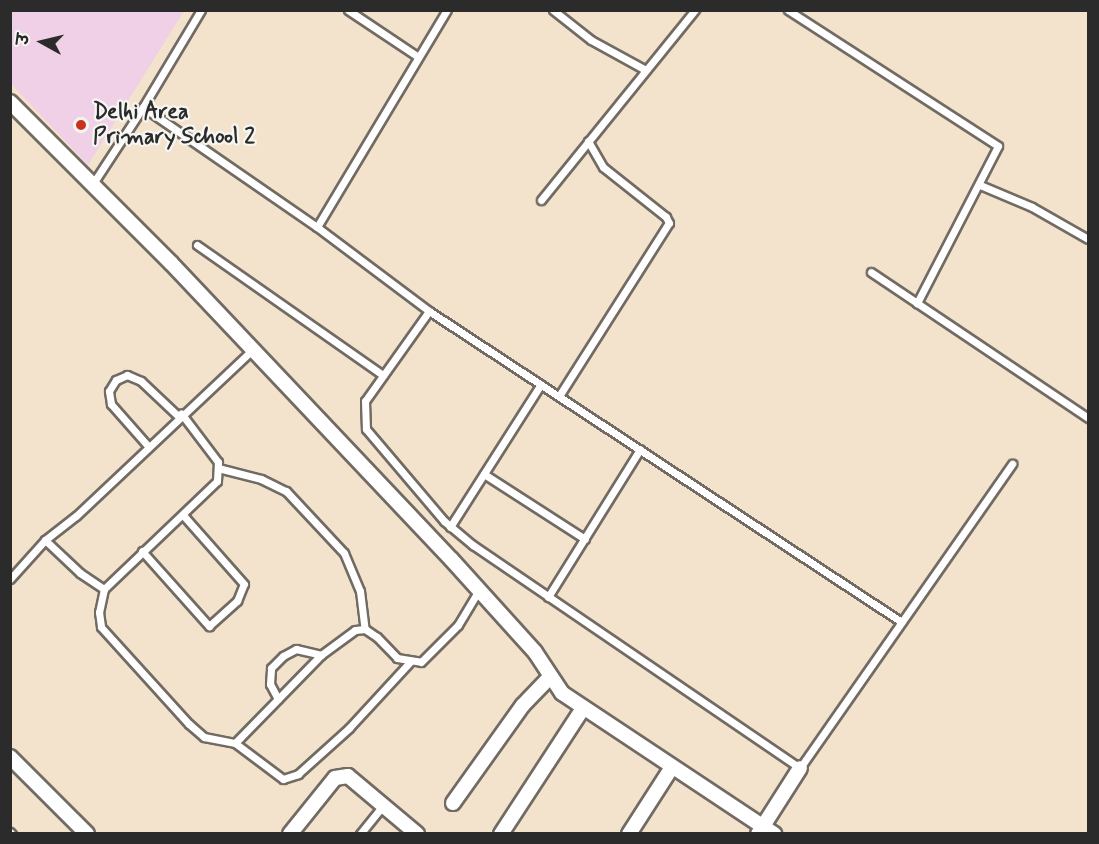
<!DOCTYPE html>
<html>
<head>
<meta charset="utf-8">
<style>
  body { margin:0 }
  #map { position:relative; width:1099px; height:844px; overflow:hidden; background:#f3e3cc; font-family:Mynerve,"Playpen Sans Deva",sans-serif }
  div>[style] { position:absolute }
  .built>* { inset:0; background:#efd0e6 }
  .roads { filter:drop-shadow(2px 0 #716b63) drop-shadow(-2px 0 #716b63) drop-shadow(0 2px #716b63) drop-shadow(0 -2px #716b63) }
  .service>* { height:7px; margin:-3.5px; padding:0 3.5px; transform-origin:3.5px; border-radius:3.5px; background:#fff }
  .minor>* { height:14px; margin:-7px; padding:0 7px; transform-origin:7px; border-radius:7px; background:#fff }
  .dots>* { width:16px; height:16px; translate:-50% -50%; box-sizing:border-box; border:3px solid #f6f6f2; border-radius:50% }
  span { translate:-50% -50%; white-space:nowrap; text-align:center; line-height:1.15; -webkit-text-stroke:4.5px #f6f6f2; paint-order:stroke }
  .poi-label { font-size:22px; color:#2b2b2b; font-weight:700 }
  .left { translate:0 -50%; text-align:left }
  .frame { position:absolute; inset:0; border:12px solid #2b2b2b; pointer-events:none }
  .north { position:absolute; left:12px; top:12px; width:60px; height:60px; -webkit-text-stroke:4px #f6f6f2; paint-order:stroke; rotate:278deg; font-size:16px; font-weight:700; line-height:24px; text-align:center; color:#2b2b2b }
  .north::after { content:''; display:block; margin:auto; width:21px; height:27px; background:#2b2b2b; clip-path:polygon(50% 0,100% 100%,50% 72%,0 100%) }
</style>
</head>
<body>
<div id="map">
  <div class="built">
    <i style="clip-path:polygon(11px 10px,184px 11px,88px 165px,11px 84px)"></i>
  </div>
  <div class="roads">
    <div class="service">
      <i style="left:348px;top:10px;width:83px;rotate:33.7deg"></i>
      <i style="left:553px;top:10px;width:48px;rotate:38.3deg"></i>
      <i style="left:591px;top:40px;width:60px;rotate:28.7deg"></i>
      <i style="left:788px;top:10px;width:250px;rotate:32.9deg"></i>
      <i style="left:998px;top:146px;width:177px;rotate:117.3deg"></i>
      <i style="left:143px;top:107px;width:113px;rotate:-59.1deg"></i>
      <i style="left:92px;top:185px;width:93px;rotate:-56.8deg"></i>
      <i style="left:143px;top:107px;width:211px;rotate:34.6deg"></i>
      <i style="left:317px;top:227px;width:140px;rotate:36.9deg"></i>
      <i style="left:429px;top:311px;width:564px;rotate:33.35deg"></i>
      <i style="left:980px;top:185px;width:56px;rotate:22.9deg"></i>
      <i style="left:1032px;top:207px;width:64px;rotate:29.7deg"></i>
      <i style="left:541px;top:200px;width:245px;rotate:-51deg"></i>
      <i style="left:317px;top:227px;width:253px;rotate:-59.1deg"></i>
      <i style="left:197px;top:245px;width:227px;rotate:35deg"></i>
      <i style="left:871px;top:272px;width:262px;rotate:33.9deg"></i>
      <i style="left:429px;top:311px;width:110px;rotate:125.4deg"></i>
      <i style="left:365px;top:401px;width:28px;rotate:88deg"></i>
      <i style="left:366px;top:429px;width:121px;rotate:49.7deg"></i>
      <i style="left:444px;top:521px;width:38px;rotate:40deg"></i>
      <i style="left:473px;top:545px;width:396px;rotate:34.3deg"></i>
      <i style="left:800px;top:768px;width:371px;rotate:-55.1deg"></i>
      <i style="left:559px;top:396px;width:205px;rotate:-57.6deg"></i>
      <i style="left:669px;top:223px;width:7px;rotate:-117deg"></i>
      <i style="left:666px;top:217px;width:80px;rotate:-141.6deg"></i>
      <i style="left:603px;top:167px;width:30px;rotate:-120deg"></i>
      <i style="left:148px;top:446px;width:56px;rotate:-131.4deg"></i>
      <i style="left:111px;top:404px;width:13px;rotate:-99deg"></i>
      <i style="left:109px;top:391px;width:13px;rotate:-58deg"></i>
      <i style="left:116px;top:380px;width:12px;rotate:-24deg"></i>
      <i style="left:127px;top:375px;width:15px;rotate:23deg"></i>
      <i style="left:141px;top:381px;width:51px;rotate:43.4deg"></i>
      <i style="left:218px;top:468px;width:44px;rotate:14.3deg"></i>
      <i style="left:261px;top:479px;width:28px;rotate:26deg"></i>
      <i style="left:286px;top:491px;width:85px;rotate:46.9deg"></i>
      <i style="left:344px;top:553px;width:41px;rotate:67.2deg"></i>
      <i style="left:360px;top:591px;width:38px;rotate:83deg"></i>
      <i style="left:484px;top:474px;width:120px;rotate:32.8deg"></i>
      <i style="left:450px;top:527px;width:169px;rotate:-57.5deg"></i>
      <i style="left:45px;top:540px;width:48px;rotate:43.3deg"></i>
      <i style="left:80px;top:573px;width:29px;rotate:34deg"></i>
      <i style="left:104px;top:589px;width:156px;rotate:-43.7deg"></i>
      <i style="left:217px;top:481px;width:19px;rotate:-87deg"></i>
      <i style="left:218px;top:462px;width:61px;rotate:-127.1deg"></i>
      <i style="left:142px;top:551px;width:101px;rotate:48.2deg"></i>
      <i style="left:209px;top:626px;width:38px;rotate:-42deg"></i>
      <i style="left:237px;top:601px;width:18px;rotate:-68deg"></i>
      <i style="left:244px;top:584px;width:92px;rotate:-131.5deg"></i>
      <i style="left:10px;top:579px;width:52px;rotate:-48.1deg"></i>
      <i style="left:45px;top:540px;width:39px;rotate:-38deg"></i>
      <i style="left:76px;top:516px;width:241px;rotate:-43.3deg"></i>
      <i style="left:104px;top:589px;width:24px;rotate:102deg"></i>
      <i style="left:99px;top:612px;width:15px;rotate:82deg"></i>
      <i style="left:101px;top:627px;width:131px;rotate:47.8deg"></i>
      <i style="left:189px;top:724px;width:20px;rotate:41deg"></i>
      <i style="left:204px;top:737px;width:32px;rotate:11deg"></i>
      <i style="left:235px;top:743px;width:60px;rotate:36.9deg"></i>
      <i style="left:283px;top:779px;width:16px;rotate:-18deg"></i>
      <i style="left:298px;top:774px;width:69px;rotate:-42deg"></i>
      <i style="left:349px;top:728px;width:90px;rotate:-47.3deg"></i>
      <i style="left:548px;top:597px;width:174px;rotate:-58.1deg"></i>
      <i style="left:278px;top:699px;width:17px;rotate:-118deg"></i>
      <i style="left:270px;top:684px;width:16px;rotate:-86deg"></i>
      <i style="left:271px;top:668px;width:17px;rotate:-45deg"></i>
      <i style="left:283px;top:656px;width:15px;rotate:-28deg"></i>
      <i style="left:296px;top:649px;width:26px;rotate:13deg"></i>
      <i style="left:235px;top:743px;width:123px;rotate:-45.7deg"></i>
      <i style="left:321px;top:655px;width:42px;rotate:-36.3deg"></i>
      <i style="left:355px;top:630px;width:10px;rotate:-6deg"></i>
      <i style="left:365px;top:629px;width:14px;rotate:34deg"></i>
      <i style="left:377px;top:637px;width:29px;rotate:46deg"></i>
      <i style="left:397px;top:658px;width:24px;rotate:9deg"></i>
      <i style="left:421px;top:662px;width:52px;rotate:-45deg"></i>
      <i style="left:458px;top:625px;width:39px;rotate:-59deg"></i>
      <i style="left:10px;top:832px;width:3px;rotate:45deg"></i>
      <i style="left:360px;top:834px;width:36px;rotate:-51deg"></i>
    </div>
    <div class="minor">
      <i style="left:10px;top:102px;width:228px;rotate:45deg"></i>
      <i style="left:171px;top:263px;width:407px;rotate:46.6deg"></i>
      <i style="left:451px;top:559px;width:125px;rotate:47.9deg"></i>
      <i style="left:535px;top:652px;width:49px;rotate:56.6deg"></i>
      <i style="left:562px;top:693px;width:255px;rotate:33.6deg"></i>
      <i style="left:10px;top:757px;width:109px;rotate:45deg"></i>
      <i style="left:453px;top:803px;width:120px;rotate:-54.5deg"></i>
      <i style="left:523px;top:705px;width:39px;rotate:-46deg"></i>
      <i style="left:290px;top:834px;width:72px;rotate:-51.2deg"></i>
      <i style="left:335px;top:778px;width:13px;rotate:-9deg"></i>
      <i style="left:348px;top:776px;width:90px;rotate:40deg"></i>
      <i style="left:501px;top:834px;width:150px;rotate:-56.9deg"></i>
      <i style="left:629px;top:834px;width:80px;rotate:-57.3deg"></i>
      <i style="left:758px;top:834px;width:78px;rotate:-57.5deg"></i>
    </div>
  </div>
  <div class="dots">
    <i style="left:81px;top:125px;background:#c8321e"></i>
  </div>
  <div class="poi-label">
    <span class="left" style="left:93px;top:125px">Delhi Area<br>Primary School 2</span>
  </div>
  <div class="frame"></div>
  <div class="north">उ</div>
</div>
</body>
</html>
